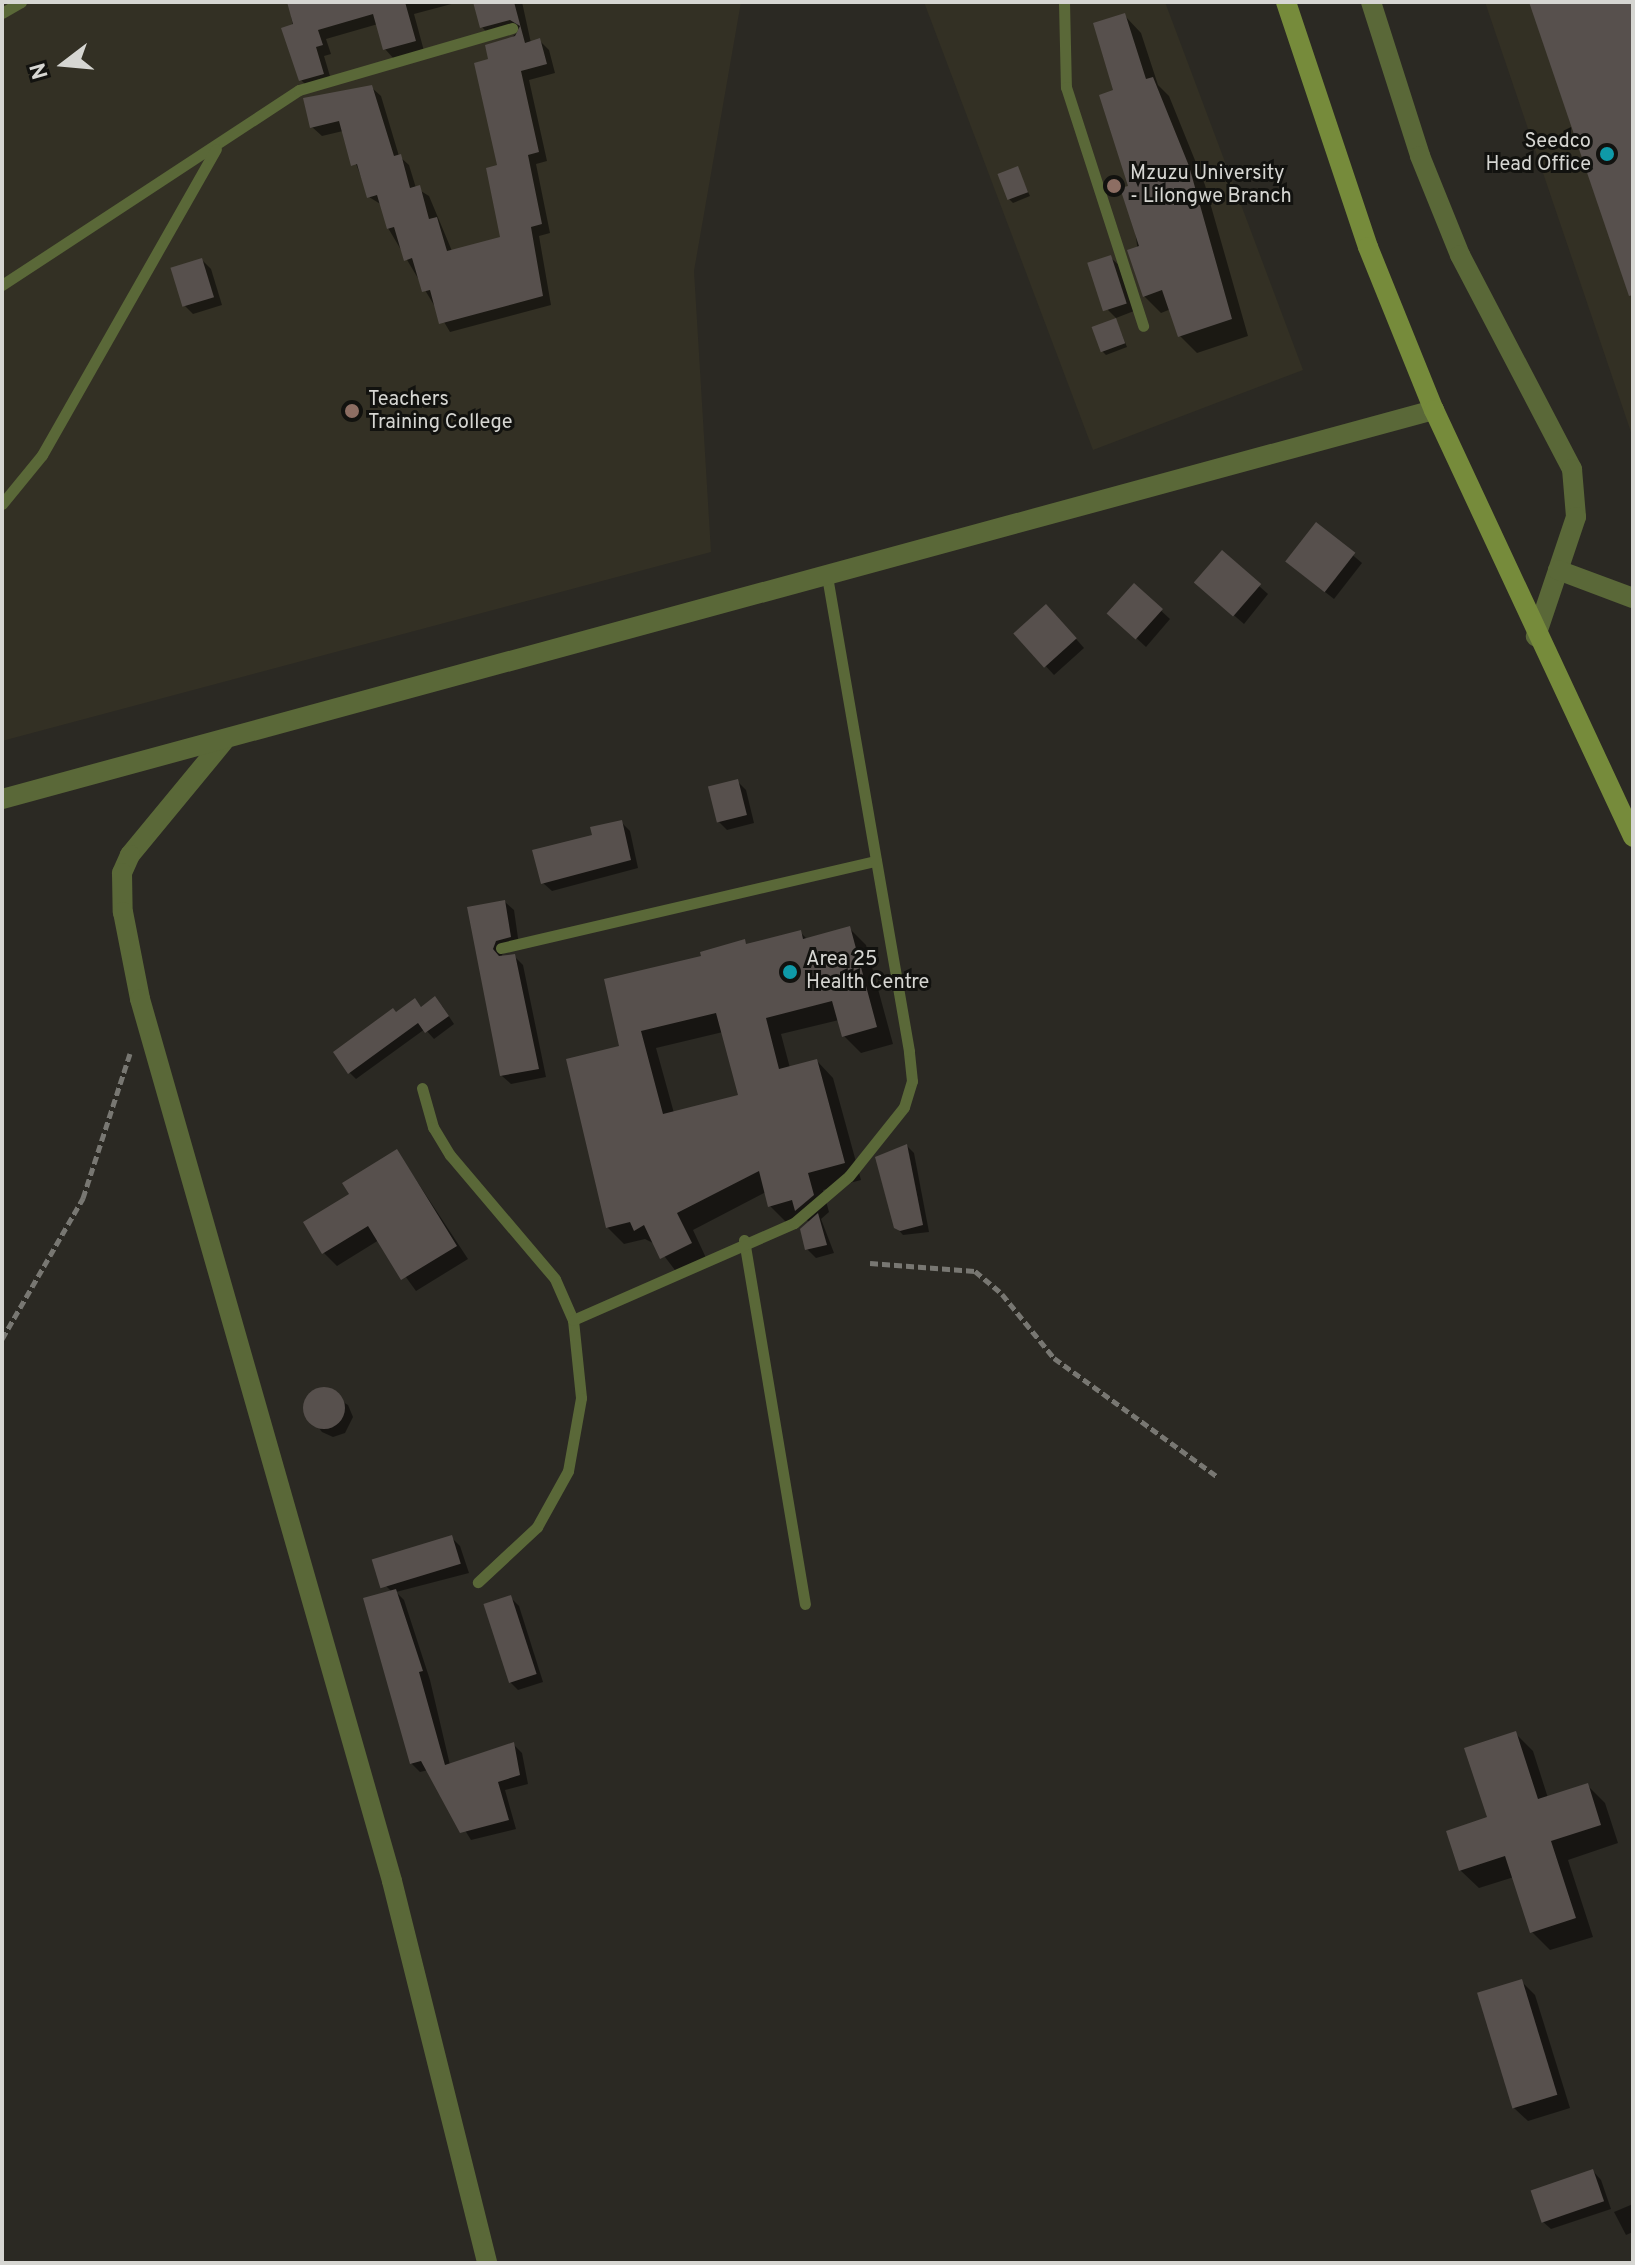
<!DOCTYPE html>
<html>
<head>
<meta charset="utf-8">
<style>
  body { margin:0 }
  #map { position:relative; width:1635px; height:2265px; overflow:hidden; background:#2b2923; font-family:Overpass,sans-serif }
  div>[style] { position:absolute }
  .built>* { inset:0; background:#333024 }
  .shadow>* { inset:0; background:#0007 }
  .building>* { inset:0; background:#57504d; transform-origin:0 0 }
  .round { border-radius:50% }
  .path>* { height:5px; margin-top:-2.5px; transform-origin:0; background:repeating-linear-gradient(90deg,#787772 0 8px,transparent 0 12px) }
  .service>* { height:11px; margin:-5.5px; padding:0 5.5px; transform-origin:5.5px; border-radius:5.5px; background:#5a6838 }
  .minor>* { height:20px; margin:-10px; padding:0 10px; transform-origin:10px; border-radius:10px; background:#5a6838 }
  .secondary>* { height:20px; margin:-10px; padding:0 10px; transform-origin:10px; border-radius:10px; background:#768b3b }
  .dots>* { width:22px; height:22px; translate:-50% -50%; box-sizing:border-box; border:4px solid #12120f; border-radius:50% }
  span { translate:-50% -50%; white-space:nowrap; text-align:center; line-height:1.15; -webkit-text-stroke:6px #12120f; paint-order:stroke }
  .poi-label { font-size:20px; color:#d6d6d2 }
  .right { translate:-100% -50%; text-align:right }
  .left { translate:0 -50%; text-align:left }
  .frame { position:absolute; inset:0; border:4px solid #d6d6d2; pointer-events:none }
  .north { position:absolute; left:24px; top:24px; width:80px; height:80px; -webkit-text-stroke:6px #12120f; paint-order:stroke; rotate:254deg; font-size:22px; font-weight:700; line-height:32px; text-align:center; color:#d6d6d2 }
  .north::after { content:''; display:block; margin:auto; width:28px; height:36px; background:#d6d6d2; clip-path:polygon(50% 0,100% 100%,50% 72%,0 100%) }
</style>
</head>
<body>
<div id="map">
  <div class="built">
    <i style="clip-path:polygon(2px 2px,741px 2px,694px 271px,711px 552px,2px 741px)"></i>
    <i style="clip-path:polygon(924px 2px,1165px 2px,1303px 370px,1093px 450px)"></i>
    <i style="clip-path:polygon(1485px 2px,1633px 2px,1633px 438px)"></i>
  </div>
  <div class="shadow">
    <i style="clip-path:polygon(289px 2px,459px 2px,414px 14px,424px 51px,394px 59px,385px 49px,378px 24px,326px 39px,331px 54px,324px 56px,332px 83px,310px 89px,301px 80px)"></i>
    <i style="clip-path:polygon(475px 2px,522px 2px,531px 43px,540px 41px,549px 50px,555px 73px,529px 80px,547px 161px,536px 164px,550px 233px,539px 236px,551px 305px,450px 332px,388px 228px,382px 205px,369px 197px,343px 131px,322px 136px,312px 127px,371px 87px,381px 96px,399px 156px,409px 165px,416px 188px,429px 196px,452px 251px,502px 238px,490px 60px,521px 28px,491px 37px,482px 27px)"></i>
    <i style="clip-path:polygon(1125px 16px,1141px 33px,1158px 85px,1169px 96px,1205px 185px,1248px 336px,1197px 353px,1180px 336px,1171px 309px,1161px 313px,1144px 296px,1116px 92px)"></i>
    <i style="clip-path:polygon(1017px 169px,1030px 196px,1013px 203px,1009px 199px)"></i>
    <i style="clip-path:polygon(1111px 258px,1120px 266px,1134px 311px,1116px 318px,1107px 309px)"></i>
    <i style="clip-path:polygon(202px 260px,211px 269px,222px 305px,193px 314px,184px 305px)"></i>
    <i style="clip-path:polygon(1116px 320px,1127px 347px,1106px 355px,1102px 351px)"></i>
    <i style="clip-path:polygon(1317px 525px,1362px 563px,1334px 599px,1297px 570px)"></i>
    <i style="clip-path:polygon(1222px 553px,1268px 594px,1244px 624px,1206px 591px)"></i>
    <i style="clip-path:polygon(1134px 586px,1170px 619px,1146px 647px,1119px 622px)"></i>
    <i style="clip-path:polygon(1055px 615px,1084px 648px,1054px 675px,1016px 634px)"></i>
    <i style="clip-path:polygon(737px 781px,746px 790px,754px 823px,727px 830px,718px 821px)"></i>
    <i style="clip-path:polygon(621px 822px,630px 831px,638px 868px,552px 891px,543px 883px,595px 836px)"></i>
    <i style="clip-path:polygon(505px 902px,514px 910px,519px 945px,504px 950px,501px 958px,514px 956px,523px 965px,546px 1077px,511px 1084px,502px 1076px,469px 909px)"></i>
    <i style="clip-path:polygon(evenodd,850px 929px,866px 945px,893px 1044px,861px 1053px,844px 1036px,839px 1020px,781px 1034px,790px 1068px,817px 1061px,833px 1078px,861px 1180px,823px 1190px,829px 1212px,821px 1219px,834px 1253px,816px 1258px,807px 1249px,810px 1223px,805px 1218px,787px 1223px,770px 1206px,766px 1192px,693px 1230px,707px 1260px,678px 1274px,655px 1244px,645px 1239px,624px 1244px,607px 1227px,622px 1048px,703px 958px,744px 942px,748px 946px,800px 932px,808px 940px,850px 929px,723px 1032px,741px 1097px,674px 1113px,656px 1048px,723px 1032px)"></i>
    <i style="clip-path:polygon(415px 1001px,422px 1008px,442px 1006px,454px 1024px,434px 1039px,425px 1029px,356px 1079px,349px 1072px,396px 1014px)"></i>
    <i style="clip-path:polygon(907px 1146px,914px 1153px,929px 1232px,903px 1235px,896px 1227px,877px 1157px)"></i>
    <i style="clip-path:polygon(397px 1151px,468px 1259px,416px 1291px,379px 1240px,337px 1266px,324px 1253px,352px 1195px)"></i>
    <i style="clip-path:polygon(322px 1389px,348px 1405px,353px 1417px,345px 1433px,333px 1437px,322px 1432px,306px 1412px,311px 1394px)"></i>
    <i style="clip-path:polygon(451px 1537px,460px 1546px,469px 1573px,396px 1592px,404px 1600px,430px 1680px,450px 1765px,513px 1744px,522px 1753px,528px 1784px,505px 1790px,516px 1829px,471px 1840px,428px 1770px,420px 1772px,411px 1763px,392px 1592px,384px 1584px)"></i>
    <i style="clip-path:polygon(510px 1597px,519px 1606px,543px 1682px,518px 1690px,509px 1681px)"></i>
    <i style="clip-path:polygon(1515px 1733px,1533px 1751px,1548px 1798px,1587px 1785px,1605px 1803px,1618px 1843px,1568px 1860px,1593px 1937px,1550px 1950px,1532px 1932px,1514px 1877px,1479px 1888px,1460px 1870px,1490px 1819px)"></i>
    <i style="clip-path:polygon(1522px 1982px,1535px 1995px,1570px 2108px,1528px 2121px,1514px 2108px)"></i>
    <i style="clip-path:polygon(1593px 2171px,1601px 2180px,1611px 2209px,1551px 2229px,1542px 2221px)"></i>
    <i style="clip-path:polygon(1633px 2204px,1633px 2232px,1626px 2235px,1614px 2212px)"></i>
  </div>
  <div class="building">
    <i style="clip-path:polygon(287px 2px,405px 2px,416px 41px,383px 50px,373px 14px,318px 30px,323px 45px,316px 47px,324px 74px,299px 81px,281px 28px,293px 24px)"></i>
    <i style="clip-path:polygon(473px 2px,514px 2px,525px 43px,540px 38px,547px 64px,521px 71px,539px 152px,528px 155px,542px 224px,531px 227px,543px 296px,439px 324px,430px 290px,422px 292px,412px 258px,404px 261px,394px 227px,387px 229px,377px 195px,367px 198px,357px 164px,351px 166px,339px 121px,310px 128px,303px 98px,372px 85px,394px 156px,401px 154px,410px 188px,420px 185px,429px 219px,437px 217px,447px 251px,500px 237px,486px 168px,497px 165px,474px 63px,488px 59px,485px 45px,515px 36px,520px 26px,510px 20px,480px 28px)"></i>
    <i style="clip-path:polygon(1529px 2px,1633px 2px,1633px 295px,1629px 296px)"></i>
    <i style="clip-path:polygon(1125px 13px,1146px 79px,1153px 77px,1189px 166px,1232px 319px,1178px 337px,1162px 290px,1143px 297px,1127px 250px,1139px 246px,1120px 188px,1128px 186px,1099px 95px,1113px 90px,1093px 23px)"></i>
    <i style="left:1018px;top:166px;width:28px;height:22px;rotate:69deg"></i>
    <i style="left:1111px;top:255px;width:51px;height:25px;rotate:72deg"></i>
    <i style="left:202px;top:258px;width:41px;height:33px;rotate:73deg"></i>
    <i style="left:1116px;top:318px;width:27px;height:26px;rotate:70deg"></i>
    <i style="left:1316px;top:522px;width:50px;height:50px;rotate:38deg"></i>
    <i style="left:1222px;top:550px;width:52px;height:43px;rotate:41deg"></i>
    <i style="left:1134px;top:583px;width:39px;height:41px;rotate:42deg"></i>
    <i style="left:1046px;top:604px;width:46px;height:44px;rotate:48deg"></i>
    <i style="left:738px;top:779px;width:37px;height:31px;rotate:76deg"></i>
    <i style="clip-path:polygon(622px 820px,631px 860px,541px 884px,532px 850px,592px 835px,590px 827px)"></i>
    <i style="clip-path:polygon(505px 900px,511px 937px,496px 941px,493px 949px,499px 956px,515px 954px,539px 1069px,500px 1076px,467px 907px)"></i>
    <i style="clip-path:polygon(evenodd,850px 926px,877px 1027px,842px 1037px,832px 1001px,766px 1018px,779px 1069px,817px 1059px,845px 1163px,808px 1173px,814px 1195px,795px 1211px,792px 1200px,768px 1207px,759px 1171px,677px 1213px,692px 1243px,660px 1259px,644px 1225px,634px 1231px,630px 1222px,606px 1228px,566px 1059px,619px 1046px,604px 979px,701px 956px,700px 952px,745px 939px,746px 944px,801px 930px,803px 939px,850px 926px,716px 1013px,738px 1095px,663px 1114px,641px 1031px,716px 1013px)"></i>
    <i style="clip-path:polygon(435px 996px,449px 1016px,425px 1033px,418px 1023px,348px 1074px,333px 1052px,393px 1008px,396px 1012px,415px 998px,421px 1007px)"></i>
    <i style="clip-path:polygon(907px 1144px,923px 1225px,900px 1231px,894px 1228px,875px 1157px)"></i>
    <i style="clip-path:polygon(397px 1149px,457px 1246px,401px 1280px,368px 1226px,322px 1254px,303px 1222px,349px 1194px,342px 1183px)"></i>
    <i style="clip-path:polygon(818px 1213px,827px 1245px,805px 1250px,800px 1229px)"></i>
    <i class="round" style="left:303px;top:1387px;width:42px;height:42px"></i>
    <i style="left:452px;top:1535px;width:30px;height:84px;rotate:73deg"></i>
    <i style="clip-path:polygon(396px 1589px,423px 1671px,419px 1672px,445px 1765px,514px 1742px,520px 1775px,498px 1782px,509px 1820px,460px 1833px,421px 1761px,410px 1764px,363px 1598px)"></i>
    <i style="left:511px;top:1595px;width:83px;height:29px;rotate:72deg"></i>
    <i style="clip-path:polygon(1516px 1731px,1538px 1799px,1588px 1783px,1601px 1825px,1551px 1841px,1576px 1918px,1530px 1933px,1505px 1856px,1459px 1871px,1446px 1831px,1487px 1817px,1464px 1748px)"></i>
    <i style="left:1522px;top:1979px;width:121px;height:47px;rotate:73deg"></i>
    <i style="left:1593px;top:2169px;width:34px;height:66px;rotate:71deg"></i>
  </div>
  <div class="path">
    <i style="left:870px;top:1263px;width:105px;rotate:4.4deg"></i>
    <i style="left:975px;top:1271px;width:35px;rotate:40deg"></i>
    <i style="left:1002px;top:1294px;width:82px;rotate:50.9deg"></i>
    <i style="left:1054px;top:1358px;width:203px;rotate:36deg"></i>
    <i style="left:2px;top:1339px;width:163px;rotate:-60.1deg"></i>
    <i style="left:83px;top:1198px;width:152px;rotate:-72deg"></i>
  </div>
  <div class="service">
    <i style="left:1064px;top:2px;width:85px;rotate:88.7deg"></i>
    <i style="left:1066px;top:87px;width:251px;rotate:72.1deg"></i>
    <i style="left:2px;top:13px;width:22px;rotate:-30deg"></i>
    <i style="left:2px;top:285px;width:355px;rotate:-33.3deg"></i>
    <i style="left:299px;top:90px;width:222px;rotate:-16.2deg"></i>
    <i style="left:2px;top:504px;width:63px;rotate:-50.8deg"></i>
    <i style="left:42px;top:455px;width:352px;rotate:-60.4deg"></i>
    <i style="left:501px;top:948px;width:385px;rotate:-13.1deg"></i>
    <i style="left:422px;top:1088px;width:41px;rotate:74.2deg"></i>
    <i style="left:433px;top:1127px;width:33px;rotate:59deg"></i>
    <i style="left:450px;top:1155px;width:162px;rotate:49.7deg"></i>
    <i style="left:555px;top:1279px;width:45px;rotate:66.3deg"></i>
    <i style="left:573px;top:1320px;width:78px;rotate:84.1deg"></i>
    <i style="left:581px;top:1398px;width:74px;rotate:100.1deg"></i>
    <i style="left:568px;top:1471px;width:64px;rotate:119deg"></i>
    <i style="left:537px;top:1527px;width:81px;rotate:137deg"></i>
    <i style="left:744px;top:1240px;width:369px;rotate:80.5deg"></i>
    <i style="left:573px;top:1320px;width:241px;rotate:-23.7deg"></i>
    <i style="left:794px;top:1223px;width:72px;rotate:-40.5deg"></i>
    <i style="left:849px;top:1176px;width:88px;rotate:-51.4deg"></i>
    <i style="left:904px;top:1107px;width:27px;rotate:-73deg"></i>
    <i style="left:912px;top:1081px;width:30px;rotate:-96deg"></i>
    <i style="left:909px;top:1051px;width:482px;rotate:-99.8deg"></i>
  </div>
  <div class="minor">
    <i style="left:1371px;top:2px;width:162px;rotate:72.3deg"></i>
    <i style="left:1420px;top:156px;width:107px;rotate:68deg"></i>
    <i style="left:1460px;top:255px;width:242px;rotate:62.4deg"></i>
    <i style="left:1572px;top:469px;width:48px;rotate:85.2deg"></i>
    <i style="left:1576px;top:517px;width:126px;rotate:108.6deg"></i>
    <i style="left:1558px;top:570px;width:80px;rotate:20.5deg"></i>
    <i style="left:224px;top:741px;width:148px;rotate:129.5deg"></i>
    <i style="left:130px;top:855px;width:20px;rotate:114deg"></i>
    <i style="left:122px;top:873px;width:39px;rotate:89deg"></i>
    <i style="left:123px;top:912px;width:89px;rotate:78.9deg"></i>
    <i style="left:140px;top:999px;width:917px;rotate:74.05deg"></i>
    <i style="left:392px;top:1881px;width:394px;rotate:76deg"></i>
    <i style="left:2px;top:799px;width:1484px;rotate:-15.2deg"></i>
  </div>
  <div class="secondary">
    <i style="left:1286px;top:2px;width:258px;rotate:71.5deg"></i>
    <i style="left:1368px;top:247px;width:176px;rotate:68deg"></i>
    <i style="left:1434px;top:410px;width:471px;rotate:65deg"></i>
  </div>
  <div class="dots">
    <i style="left:1607px;top:154px;background:#0f9aa8"></i>
    <i style="left:1114px;top:186px;background:#8d6e63"></i>
    <i style="left:352px;top:411px;background:#8d6e63"></i>
    <i style="left:790px;top:972px;background:#0f9aa8"></i>
  </div>
  <div class="poi-label">
    <span class="right" style="left:1591px;top:154px">Seedco<br>Head Office</span>
    <span class="left" style="left:1130px;top:186px">Mzuzu University<br>- Lilongwe Branch</span>
    <span class="left" style="left:368px;top:412px">Teachers<br>Training College</span>
    <span class="left" style="left:806px;top:972px">Area 25<br>Health Centre</span>
  </div>
  <div class="frame"></div>
  <div class="north">N</div>
</div>
</body>
</html>
